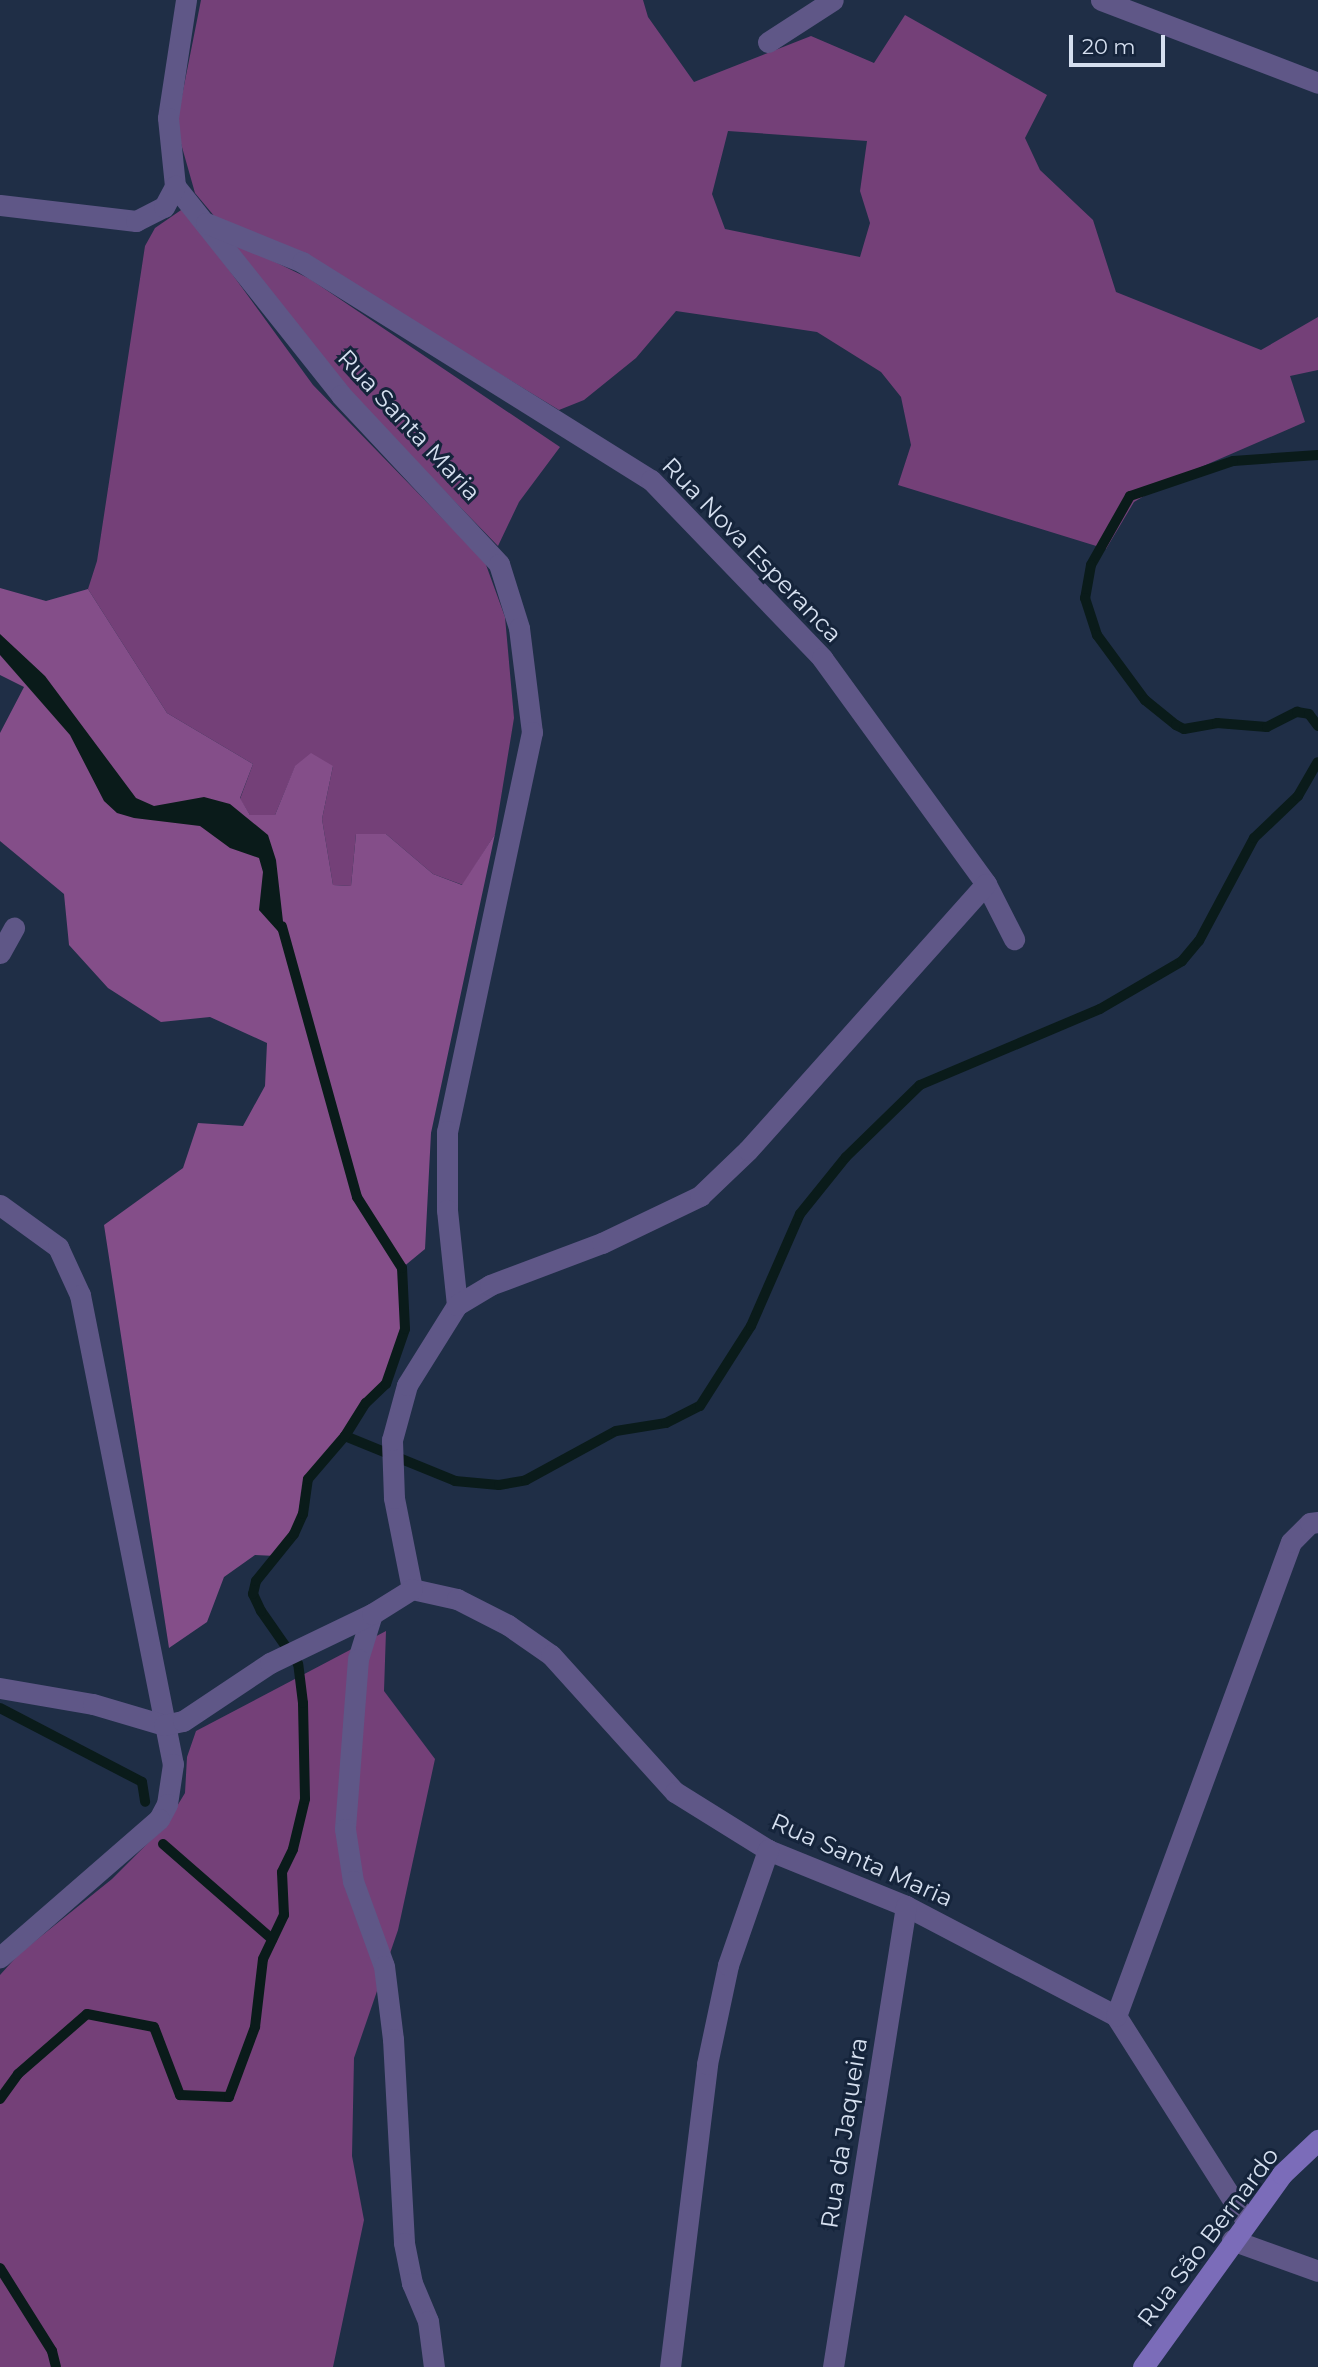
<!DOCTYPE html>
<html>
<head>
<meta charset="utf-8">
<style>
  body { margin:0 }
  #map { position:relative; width:1318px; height:2367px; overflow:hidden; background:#1f2e46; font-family:Montserrat,sans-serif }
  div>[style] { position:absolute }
  .green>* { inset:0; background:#744078 }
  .forest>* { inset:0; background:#844e89 }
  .water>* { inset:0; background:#0a1b1a }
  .stream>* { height:10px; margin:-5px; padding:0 5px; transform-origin:5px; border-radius:5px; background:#0a1b1a }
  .street>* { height:21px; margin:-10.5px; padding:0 10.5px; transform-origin:10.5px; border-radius:10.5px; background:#5f5787 }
  .secondary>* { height:21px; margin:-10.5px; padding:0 10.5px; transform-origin:10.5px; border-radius:10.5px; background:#7b6cb9 }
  span { translate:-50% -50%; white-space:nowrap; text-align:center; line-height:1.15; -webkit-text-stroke:6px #15243b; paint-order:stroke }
  .street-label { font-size:24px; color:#d5dfef }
  .scale { position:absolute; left:1069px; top:35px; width:96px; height:32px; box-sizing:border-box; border:4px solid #d5dfef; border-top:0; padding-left:9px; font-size:21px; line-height:24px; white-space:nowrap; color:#d5dfef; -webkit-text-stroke:5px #15243b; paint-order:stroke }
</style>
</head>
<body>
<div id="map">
  <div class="green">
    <i style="clip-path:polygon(evenodd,201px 0,643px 0,648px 17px,694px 82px,811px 36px,874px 63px,905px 15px,1047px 95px,1025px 138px,1040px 170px,1093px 220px,1116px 292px,1261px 350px,1318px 317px,1318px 370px,1290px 376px,1305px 422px,1171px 480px,1134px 502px,1106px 549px,898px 485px,911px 445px,901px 397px,881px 372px,817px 332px,676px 311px,636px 358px,584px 400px,559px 410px,333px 273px,215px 217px,195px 193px,176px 126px,201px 0,728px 131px,867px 141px,860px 191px,870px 223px,860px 257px,725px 229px,712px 194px,728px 131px)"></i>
    <i style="clip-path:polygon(184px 208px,313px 385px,485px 562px,505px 617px,514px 718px,495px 834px,463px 885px,433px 874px,386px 834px,356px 834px,351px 886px,333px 885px,322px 819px,333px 766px,295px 767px,275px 815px,250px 815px,240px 799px,253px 764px,167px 713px,88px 589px,97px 561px,145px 246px,155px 228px)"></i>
    <i style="clip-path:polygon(224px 237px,310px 279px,560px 447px,519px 502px,498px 546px,356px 400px)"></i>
    <i style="clip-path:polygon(386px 1631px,384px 1691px,435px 1759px,398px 1930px,354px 2058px,352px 2156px,364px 2220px,333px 2367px,0 2367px,0 1975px,19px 1954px,112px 1879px,165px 1826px,185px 1793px,187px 1757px,196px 1731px)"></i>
  </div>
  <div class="forest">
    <i style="clip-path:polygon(0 588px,46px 601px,88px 589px,167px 713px,253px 764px,240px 798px,250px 815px,275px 815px,295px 766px,311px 753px,333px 766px,322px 819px,333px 885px,351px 886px,356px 834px,386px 834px,433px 874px,462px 885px,495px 834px,431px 1133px,425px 1249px,402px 1268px,405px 1329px,386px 1384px,366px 1403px,345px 1436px,308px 1479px,303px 1514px,276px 1556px,255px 1555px,224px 1577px,207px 1622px,169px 1648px,104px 1225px,183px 1168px,198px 1123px,243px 1126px,265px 1086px,267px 1043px,210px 1017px,161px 1022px,108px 988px,69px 945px,64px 894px,0 841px,0 733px,24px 687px,0 675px)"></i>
  </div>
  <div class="water">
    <i style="clip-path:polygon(0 634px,45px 676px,136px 798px,154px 806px,204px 797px,230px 804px,268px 835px,276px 860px,285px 939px,259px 910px,263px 872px,259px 858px,230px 848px,200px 826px,134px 818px,117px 813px,104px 801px,70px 735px,0 655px)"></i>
  </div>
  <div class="stream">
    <i style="left:1318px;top:455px;width:85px;rotate:176deg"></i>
    <i style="left:1233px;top:461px;width:109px;rotate:161.2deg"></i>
    <i style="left:1130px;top:496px;width:79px;rotate:119.5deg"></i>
    <i style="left:1091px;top:565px;width:34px;rotate:100deg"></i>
    <i style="left:1085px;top:598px;width:39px;rotate:72deg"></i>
    <i style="left:1097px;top:635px;width:81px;rotate:53.6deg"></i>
    <i style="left:1145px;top:700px;width:40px;rotate:39deg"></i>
    <i style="left:1176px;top:725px;width:9px;rotate:27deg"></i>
    <i style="left:1184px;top:729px;width:34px;rotate:-10deg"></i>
    <i style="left:1217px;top:723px;width:50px;rotate:4.6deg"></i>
    <i style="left:1267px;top:727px;width:34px;rotate:-27deg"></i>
    <i style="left:1297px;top:712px;width:12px;rotate:9deg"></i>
    <i style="left:1309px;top:714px;width:15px;rotate:53deg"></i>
    <i style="left:345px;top:1436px;width:119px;rotate:22.2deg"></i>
    <i style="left:455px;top:1481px;width:44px;rotate:5.2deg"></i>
    <i style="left:499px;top:1485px;width:27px;rotate:-10deg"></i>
    <i style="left:526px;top:1480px;width:102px;rotate:-28.6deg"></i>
    <i style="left:616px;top:1431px;width:51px;rotate:-9.1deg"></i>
    <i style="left:666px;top:1423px;width:38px;rotate:-27deg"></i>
    <i style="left:700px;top:1406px;width:95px;rotate:-57.5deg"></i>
    <i style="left:751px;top:1326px;width:122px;rotate:-66.4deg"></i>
    <i style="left:800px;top:1214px;width:73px;rotate:-51.1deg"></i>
    <i style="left:846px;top:1157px;width:103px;rotate:-44.2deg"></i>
    <i style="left:920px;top:1085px;width:195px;rotate:-22.9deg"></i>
    <i style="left:1100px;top:1009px;width:95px;rotate:-30.3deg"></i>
    <i style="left:1182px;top:961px;width:26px;rotate:-50deg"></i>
    <i style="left:1199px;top:941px;width:117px;rotate:-61.9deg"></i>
    <i style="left:1254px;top:838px;width:61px;rotate:-43.7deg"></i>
    <i style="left:1298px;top:796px;width:39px;rotate:-60deg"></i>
    <i style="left:0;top:1708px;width:160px;rotate:27.5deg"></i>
    <i style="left:142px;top:1782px;width:20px;rotate:81deg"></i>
    <i style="left:163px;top:1844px;width:145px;rotate:41.1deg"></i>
    <i style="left:0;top:2099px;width:31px;rotate:-54deg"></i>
    <i style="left:18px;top:2074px;width:91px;rotate:-41deg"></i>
    <i style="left:87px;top:2014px;width:68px;rotate:11deg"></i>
    <i style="left:154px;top:2027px;width:73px;rotate:69.1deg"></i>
    <i style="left:180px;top:2095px;width:49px;rotate:2.3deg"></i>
    <i style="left:229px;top:2097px;width:75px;rotate:-69.6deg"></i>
    <i style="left:255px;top:2027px;width:68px;rotate:-83.3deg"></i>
    <i style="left:263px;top:1959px;width:49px;rotate:-64.5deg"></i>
    <i style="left:284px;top:1915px;width:43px;rotate:-92.7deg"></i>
    <i style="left:282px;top:1872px;width:25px;rotate:-64deg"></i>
    <i style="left:293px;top:1849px;width:51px;rotate:-76.5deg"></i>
    <i style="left:305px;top:1799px;width:96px;rotate:-91.2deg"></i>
    <i style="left:303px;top:1703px;width:39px;rotate:-97deg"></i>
    <i style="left:298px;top:1664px;width:65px;rotate:-124.9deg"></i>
    <i style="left:261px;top:1611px;width:19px;rotate:-115deg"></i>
    <i style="left:253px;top:1594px;width:13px;rotate:-77deg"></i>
    <i style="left:256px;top:1581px;width:60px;rotate:-51deg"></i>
    <i style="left:294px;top:1534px;width:22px;rotate:-66deg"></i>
    <i style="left:303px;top:1514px;width:35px;rotate:-82deg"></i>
    <i style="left:308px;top:1479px;width:57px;rotate:-49.3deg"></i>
    <i style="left:345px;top:1436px;width:39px;rotate:-58deg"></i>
    <i style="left:366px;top:1403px;width:28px;rotate:-44deg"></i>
    <i style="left:386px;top:1384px;width:58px;rotate:-70.9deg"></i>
    <i style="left:405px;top:1329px;width:61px;rotate:-92.8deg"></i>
    <i style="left:402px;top:1268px;width:84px;rotate:-122.4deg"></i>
    <i style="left:357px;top:1197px;width:281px;rotate:-105.5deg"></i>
    <i style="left:0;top:2268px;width:98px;rotate:57.9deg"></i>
    <i style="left:52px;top:2351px;width:16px;rotate:76deg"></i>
  </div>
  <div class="street">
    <i style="left:186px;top:0;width:119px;rotate:98.7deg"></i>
    <i style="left:168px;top:118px;width:68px;rotate:84.1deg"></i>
    <i style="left:175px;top:186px;width:267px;rotate:51.5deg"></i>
    <i style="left:341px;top:395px;width:231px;rotate:46.9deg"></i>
    <i style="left:499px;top:564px;width:67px;rotate:72.6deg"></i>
    <i style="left:519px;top:628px;width:105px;rotate:82.9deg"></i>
    <i style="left:532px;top:732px;width:408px;rotate:102deg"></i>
    <i style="left:447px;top:1131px;width:79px;rotate:90deg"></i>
    <i style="left:447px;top:1210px;width:96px;rotate:84deg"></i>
    <i style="left:1101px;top:0;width:232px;rotate:20.9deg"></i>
    <i style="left:768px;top:42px;width:77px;rotate:-32.9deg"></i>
    <i style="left:0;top:205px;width:137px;rotate:6.7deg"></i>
    <i style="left:136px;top:221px;width:31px;rotate:-27deg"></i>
    <i style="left:164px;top:207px;width:24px;rotate:-62deg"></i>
    <i style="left:206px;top:223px;width:104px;rotate:22.1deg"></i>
    <i style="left:302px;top:262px;width:411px;rotate:32deg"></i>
    <i style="left:651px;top:480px;width:247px;rotate:46.1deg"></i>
    <i style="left:822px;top:658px;width:279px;rotate:54deg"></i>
    <i style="left:986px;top:884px;width:62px;rotate:63deg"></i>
    <i style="left:0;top:953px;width:29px;rotate:-61deg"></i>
    <i style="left:0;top:1205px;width:72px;rotate:35.9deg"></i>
    <i style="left:58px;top:1247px;width:53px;rotate:65.4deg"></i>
    <i style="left:80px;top:1295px;width:478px;rotate:78.8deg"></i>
    <i style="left:173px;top:1764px;width:40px;rotate:98.5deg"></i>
    <i style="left:167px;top:1804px;width:17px;rotate:118deg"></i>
    <i style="left:159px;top:1819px;width:211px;rotate:139deg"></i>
    <i style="left:412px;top:1589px;width:46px;rotate:12.5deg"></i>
    <i style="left:457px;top:1599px;width:57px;rotate:27deg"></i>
    <i style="left:508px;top:1625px;width:52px;rotate:34.9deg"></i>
    <i style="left:551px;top:1655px;width:185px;rotate:47.9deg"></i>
    <i style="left:675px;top:1792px;width:110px;rotate:31.9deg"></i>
    <i style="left:768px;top:1850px;width:149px;rotate:22.1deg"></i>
    <i style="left:906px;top:1906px;width:237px;rotate:27.6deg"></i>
    <i style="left:1116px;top:2016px;width:243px;rotate:57.6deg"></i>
    <i style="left:412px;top:1589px;width:93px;rotate:-101.2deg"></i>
    <i style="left:394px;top:1498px;width:58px;rotate:-92deg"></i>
    <i style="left:392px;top:1440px;width:57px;rotate:-74.7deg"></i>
    <i style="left:407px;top:1385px;width:94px;rotate:-58deg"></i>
    <i style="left:457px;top:1305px;width:39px;rotate:-31deg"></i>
    <i style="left:490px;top:1285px;width:120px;rotate:-20.6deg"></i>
    <i style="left:602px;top:1243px;width:109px;rotate:-25.6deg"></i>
    <i style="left:700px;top:1196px;width:66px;rotate:-43.8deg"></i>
    <i style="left:748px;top:1150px;width:357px;rotate:-48.2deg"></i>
    <i style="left:372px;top:1614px;width:47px;rotate:107.3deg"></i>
    <i style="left:358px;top:1659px;width:170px;rotate:94.4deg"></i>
    <i style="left:345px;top:1829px;width:53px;rotate:81.3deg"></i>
    <i style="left:353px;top:1881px;width:90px;rotate:70deg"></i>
    <i style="left:384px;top:1966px;width:74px;rotate:83deg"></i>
    <i style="left:393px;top:2039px;width:204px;rotate:86.9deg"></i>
    <i style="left:404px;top:2243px;width:41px;rotate:78.7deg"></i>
    <i style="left:412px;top:2283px;width:41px;rotate:67.2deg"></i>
    <i style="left:428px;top:2321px;width:46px;rotate:82.6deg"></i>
    <i style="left:0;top:1688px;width:94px;rotate:9.8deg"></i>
    <i style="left:93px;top:1704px;width:74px;rotate:16.5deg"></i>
    <i style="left:164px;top:1725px;width:19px;rotate:-12deg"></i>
    <i style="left:183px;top:1721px;width:105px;rotate:-33.7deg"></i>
    <i style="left:270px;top:1663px;width:113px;rotate:-25.7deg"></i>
    <i style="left:372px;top:1614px;width:47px;rotate:-32deg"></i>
    <i style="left:1116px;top:2016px;width:505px;rotate:-69.74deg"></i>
    <i style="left:1291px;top:1542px;width:27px;rotate:-45deg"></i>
    <i style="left:1310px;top:1523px;width:8px;rotate:-7deg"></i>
    <i style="left:1232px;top:2240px;width:91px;rotate:19.8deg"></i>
    <i style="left:670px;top:2367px;width:305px;rotate:-83deg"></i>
    <i style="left:707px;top:2064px;width:101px;rotate:-78deg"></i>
    <i style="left:728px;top:1965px;width:122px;rotate:-70.8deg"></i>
    <i style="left:833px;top:2367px;width:467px;rotate:-81deg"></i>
  </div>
  <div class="secondary">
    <i style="left:1143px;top:2367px;width:238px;rotate:-54.2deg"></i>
    <i style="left:1282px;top:2174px;width:50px;rotate:-43.4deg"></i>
  </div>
  <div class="street-label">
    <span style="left:409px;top:425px;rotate:47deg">Rua Santa Maria</span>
    <span style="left:752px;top:550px;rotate:46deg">Rua Nova Esperanca</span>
    <span style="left:862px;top:1860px;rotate:24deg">Rua Santa Maria</span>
    <span style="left:844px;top:2133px;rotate:-81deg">Rua da Jaqueira</span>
    <span style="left:1208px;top:2237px;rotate:-53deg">Rua São Bernardo</span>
  </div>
  <div class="scale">20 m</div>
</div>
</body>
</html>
